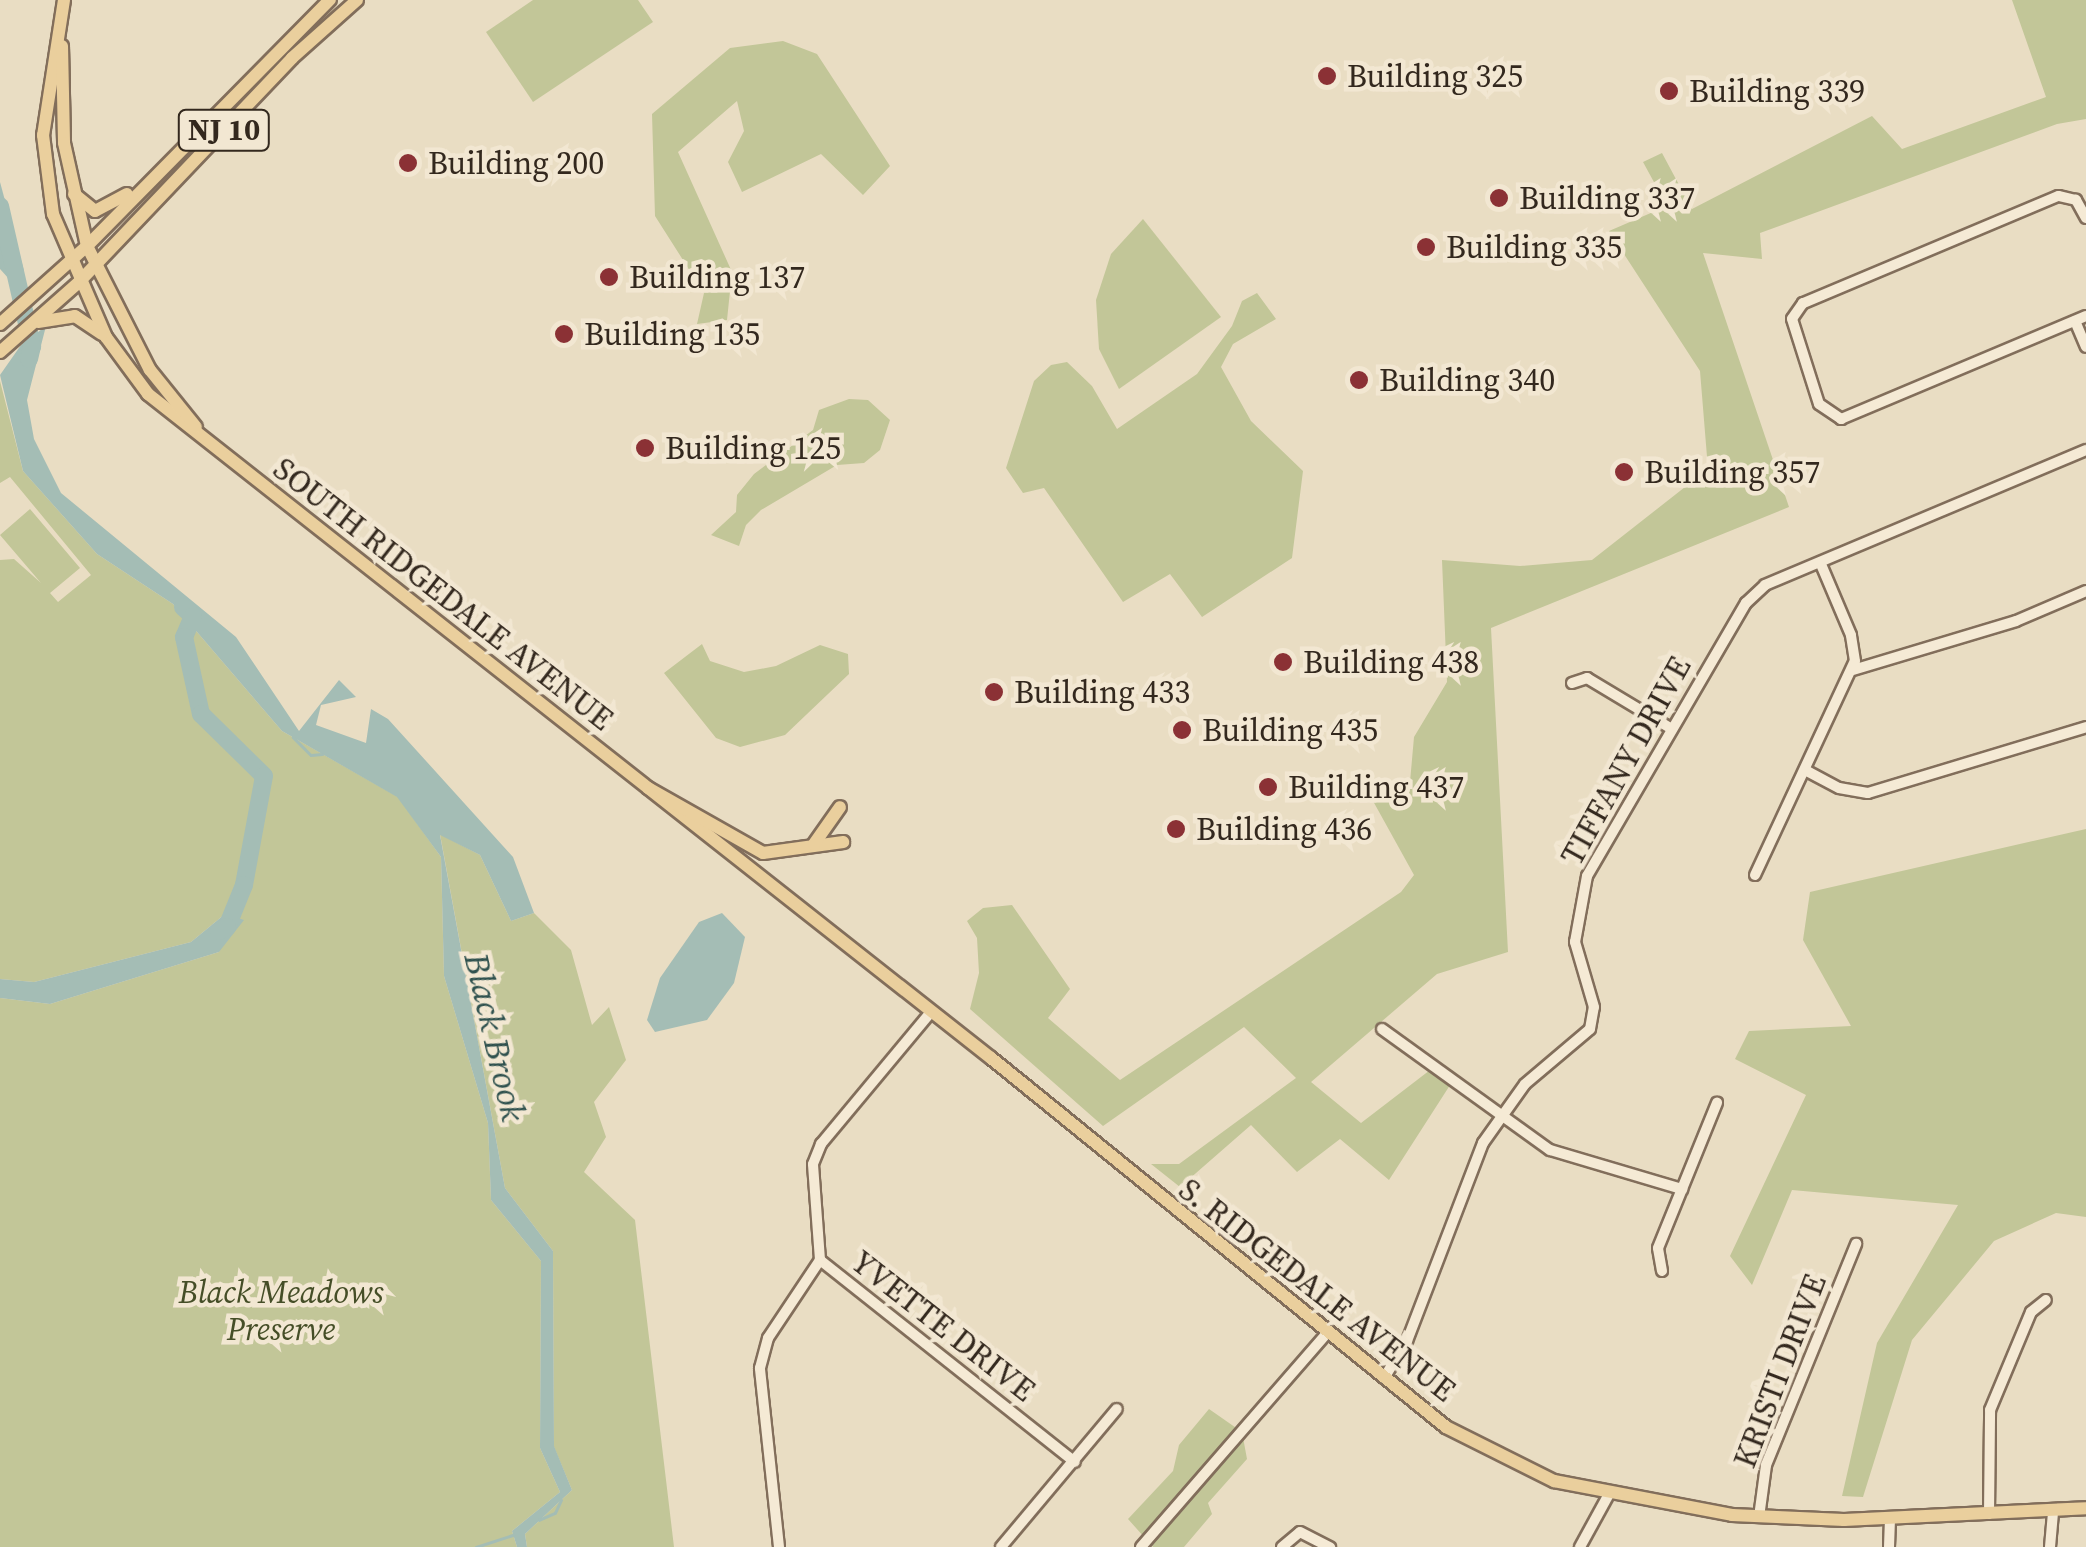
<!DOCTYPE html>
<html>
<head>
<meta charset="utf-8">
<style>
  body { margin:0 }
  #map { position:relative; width:2086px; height:1547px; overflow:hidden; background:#e9ddc3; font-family:"Source Serif 4",serif }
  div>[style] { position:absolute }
  .green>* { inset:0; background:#c2c698 }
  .water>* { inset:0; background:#a4bdb5 }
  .stream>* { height:2.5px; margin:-1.25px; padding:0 1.25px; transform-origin:1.25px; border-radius:1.25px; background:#a4bdb5 }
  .river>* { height:18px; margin:-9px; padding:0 9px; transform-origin:9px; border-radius:9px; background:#a4bdb5 }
  .roads { filter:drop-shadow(2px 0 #826e5b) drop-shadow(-2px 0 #826e5b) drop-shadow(0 2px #826e5b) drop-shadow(0 -2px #826e5b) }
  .minor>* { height:10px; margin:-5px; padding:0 5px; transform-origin:5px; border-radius:5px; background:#f5ead5 }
  .major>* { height:12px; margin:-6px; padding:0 6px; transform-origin:6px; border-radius:6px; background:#eacf9d }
  .dots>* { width:28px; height:28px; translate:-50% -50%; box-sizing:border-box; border:5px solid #f2e7d2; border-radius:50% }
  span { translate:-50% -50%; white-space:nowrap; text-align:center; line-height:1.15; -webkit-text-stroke:9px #f2e7d2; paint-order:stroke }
  .shield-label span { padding:2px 8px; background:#f2e7d2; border:2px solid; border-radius:8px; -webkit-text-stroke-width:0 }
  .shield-label { font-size:30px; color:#33281e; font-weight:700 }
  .poi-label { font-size:32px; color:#33281e }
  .left { translate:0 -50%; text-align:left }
  .street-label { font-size:32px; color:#33281e }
  .park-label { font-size:32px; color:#454e27; font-style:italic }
  .water-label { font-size:35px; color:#2f514e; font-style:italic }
</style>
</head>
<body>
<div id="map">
  <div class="green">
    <i style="clip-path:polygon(533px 0,638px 0,653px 22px,533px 102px,486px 32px)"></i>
    <i style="clip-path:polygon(2012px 0,2086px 0,2086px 119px,2057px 124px,1760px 233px,1762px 259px,1703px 253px,1789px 507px,1491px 628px,1508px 952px,1437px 974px,1311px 1082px,1361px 1123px,1434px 1067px,1452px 1082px,1389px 1180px,1340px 1139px,1297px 1172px,1251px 1125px,1180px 1187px,1151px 1164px,1179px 1164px,1296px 1078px,1244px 1027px,1103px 1126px,970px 1009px,979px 973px,977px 938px,967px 921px,983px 908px,1012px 905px,1070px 989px,1048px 1018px,1120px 1080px,1401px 892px,1414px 875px,1373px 801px,1410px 782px,1414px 737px,1447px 682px,1442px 560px,1520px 566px,1592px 560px,1708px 469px,1700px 371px,1609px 231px,1667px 206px,1643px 162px,1662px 153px,1692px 209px,1872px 116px,1902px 149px,2046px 97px)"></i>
    <i style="clip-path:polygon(783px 41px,817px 54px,890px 166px,863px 195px,821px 154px,742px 192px,728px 162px,744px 131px,737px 101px,678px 152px,732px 272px,727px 320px,697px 324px,704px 293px,655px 216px,652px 114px,730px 48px)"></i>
    <i style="clip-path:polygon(1143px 219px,1221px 317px,1119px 389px,1099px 349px,1096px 300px,1111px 254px)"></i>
    <i style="clip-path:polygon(1257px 293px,1276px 319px,1233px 344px,1221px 367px,1251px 421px,1303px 471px,1292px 558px,1202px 617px,1170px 574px,1123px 602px,1044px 488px,1023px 493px,1006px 468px,1034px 381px,1051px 365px,1067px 362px,1092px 386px,1117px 429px,1197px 374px,1232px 326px,1242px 301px)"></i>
    <i style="clip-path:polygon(0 381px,23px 471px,97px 554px,173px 604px,282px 731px,398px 797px,441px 857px,444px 976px,488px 1123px,491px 1200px,541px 1261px,540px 1448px,560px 1492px,512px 1531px,517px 1547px,0 1547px,0 998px,50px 1004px,219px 952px,225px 914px,191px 942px,34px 982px,0 979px,0 560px,14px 559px,41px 583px,0 535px,30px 509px,80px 568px,50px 593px,58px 602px,91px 575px,10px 477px,0 483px)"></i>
    <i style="clip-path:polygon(849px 399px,868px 400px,890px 420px,880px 450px,864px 463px,837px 465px,761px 510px,746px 525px,739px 546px,711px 535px,736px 512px,737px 495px,754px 474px,813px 430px,819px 410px)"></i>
    <i style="clip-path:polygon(702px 644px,710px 661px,744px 672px,776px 666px,820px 645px,848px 654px,849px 674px,785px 735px,740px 747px,716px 738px,664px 673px)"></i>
    <i style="clip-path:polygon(2086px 829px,2086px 1217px,2056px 1213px,1994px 1241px,1912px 1340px,1863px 1497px,1842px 1496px,1877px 1343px,1958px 1205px,1792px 1190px,1752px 1285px,1730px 1256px,1806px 1095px,1735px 1059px,1749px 1031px,1851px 1026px,1803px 940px,1810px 892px)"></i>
    <i style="clip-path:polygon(440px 834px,480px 855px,511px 921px,534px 913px,571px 950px,592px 1025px,609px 1007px,626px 1060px,594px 1102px,606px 1137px,584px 1172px,635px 1220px,674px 1547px,527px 1547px,525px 1534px,572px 1490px,554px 1447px,553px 1251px,505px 1188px)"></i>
    <i style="clip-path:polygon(1209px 1409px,1242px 1432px,1247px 1459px,1208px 1503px,1212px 1514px,1184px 1547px,1153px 1547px,1128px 1519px,1173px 1471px,1179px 1445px)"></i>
  </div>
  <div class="water">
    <i style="clip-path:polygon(0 182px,24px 271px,10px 280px,0 269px)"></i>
    <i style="clip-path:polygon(46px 326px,27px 400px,34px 439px,61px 493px,236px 637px,299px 731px,339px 680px,356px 697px,321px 705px,316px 725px,366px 743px,371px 709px,388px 719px,513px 857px,534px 913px,511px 921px,480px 855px,440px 835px,505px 1188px,553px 1251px,554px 1446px,572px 1490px,525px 1534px,527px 1547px,517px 1547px,512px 1531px,560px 1492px,540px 1448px,541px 1261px,491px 1200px,488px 1123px,444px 976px,441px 857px,397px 797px,282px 731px,173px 604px,97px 554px,23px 471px,0 375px,21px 345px)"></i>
    <i style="clip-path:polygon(722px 913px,745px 937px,734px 983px,707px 1020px,655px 1032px,647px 1020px,660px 978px,699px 922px)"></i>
    <i style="clip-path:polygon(225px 914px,244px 920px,219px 952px,50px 1004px,0 998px,0 979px,34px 982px,191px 942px)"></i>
  </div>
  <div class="stream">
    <i style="left:293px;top:737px;width:25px;rotate:45deg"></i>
    <i style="left:311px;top:755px;width:11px;rotate:-5deg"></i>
    <i style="left:539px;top:1520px;width:17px;rotate:-24deg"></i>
    <i style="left:555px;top:1513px;width:14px;rotate:-65deg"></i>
    <i style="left:476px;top:1547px;width:39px;rotate:-18deg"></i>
  </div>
  <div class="river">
    <i style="left:0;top:206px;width:144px;rotate:77.1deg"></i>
    <i style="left:32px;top:346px;width:13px;rotate:103deg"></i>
    <i style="left:183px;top:607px;width:13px;rotate:42deg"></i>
    <i style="left:193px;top:616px;width:23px;rotate:113deg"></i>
    <i style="left:184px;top:637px;width:79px;rotate:77.6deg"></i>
    <i style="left:201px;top:714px;width:88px;rotate:44.5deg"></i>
    <i style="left:264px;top:776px;width:111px;rotate:100.4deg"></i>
    <i style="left:244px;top:885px;width:45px;rotate:112deg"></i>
    <i style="left:227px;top:927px;width:9px;rotate:153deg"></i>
  </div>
  <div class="roads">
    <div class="minor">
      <i style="left:2086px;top:218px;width:21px;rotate:-119deg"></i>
      <i style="left:2076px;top:200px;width:18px;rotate:-167deg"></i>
      <i style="left:2058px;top:196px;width:277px;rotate:157.2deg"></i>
      <i style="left:1803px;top:303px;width:19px;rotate:125deg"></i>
      <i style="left:1792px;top:319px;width:89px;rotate:72.4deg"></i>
      <i style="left:1819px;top:404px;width:27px;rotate:34deg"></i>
      <i style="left:1841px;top:419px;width:266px;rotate:-22.8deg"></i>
      <i style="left:2075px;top:321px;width:28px;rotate:67deg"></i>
      <i style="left:1853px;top:670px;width:170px;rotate:-16.7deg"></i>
      <i style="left:2016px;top:621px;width:76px;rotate:-23.2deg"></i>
      <i style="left:1572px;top:683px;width:16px;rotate:-18deg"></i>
      <i style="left:1587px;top:678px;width:99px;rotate:31deg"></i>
      <i style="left:1805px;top:770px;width:38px;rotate:28deg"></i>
      <i style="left:1839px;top:788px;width:29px;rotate:10deg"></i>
      <i style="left:1868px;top:793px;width:228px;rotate:-16.8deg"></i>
      <i style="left:1755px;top:875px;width:236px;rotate:-65deg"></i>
      <i style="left:1855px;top:661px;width:26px;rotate:-99deg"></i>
      <i style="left:1851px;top:635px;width:79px;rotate:-113deg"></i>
      <i style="left:1382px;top:1029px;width:207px;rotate:35.8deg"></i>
      <i style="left:1550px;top:1150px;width:138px;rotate:16.5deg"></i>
      <i style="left:820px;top:1260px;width:325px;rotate:38.4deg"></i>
      <i style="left:1662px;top:1271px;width:23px;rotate:-100deg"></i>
      <i style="left:1658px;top:1248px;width:157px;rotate:-67.9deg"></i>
      <i style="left:1384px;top:1378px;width:44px;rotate:-58.1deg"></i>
      <i style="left:1407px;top:1341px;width:212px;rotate:-69deg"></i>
      <i style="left:1483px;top:1143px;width:72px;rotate:-54.6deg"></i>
      <i style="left:1525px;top:1084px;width:85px;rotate:-40.2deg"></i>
      <i style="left:1590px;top:1029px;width:22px;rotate:-80deg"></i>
      <i style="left:1594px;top:1007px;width:68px;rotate:-106.3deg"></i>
      <i style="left:1575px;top:942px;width:67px;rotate:-79.7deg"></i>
      <i style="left:1587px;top:876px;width:316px;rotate:-59.8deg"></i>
      <i style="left:1746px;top:603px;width:26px;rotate:-43deg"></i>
      <i style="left:1765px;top:585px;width:348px;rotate:-22.8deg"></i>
      <i style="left:1989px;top:1514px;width:104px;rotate:-89.4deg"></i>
      <i style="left:1990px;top:1410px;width:106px;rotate:-67.3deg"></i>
      <i style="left:2031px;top:1312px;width:19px;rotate:-39deg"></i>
      <i style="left:1759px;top:1517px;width:52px;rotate:-82.3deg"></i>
      <i style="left:1766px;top:1465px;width:239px;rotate:-67.8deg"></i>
      <i style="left:779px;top:1547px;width:180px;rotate:-96.1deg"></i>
      <i style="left:760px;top:1368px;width:31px;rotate:-75deg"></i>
      <i style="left:768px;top:1338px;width:94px;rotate:-56.3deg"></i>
      <i style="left:820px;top:1260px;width:96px;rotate:-94.2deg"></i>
      <i style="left:813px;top:1164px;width:22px;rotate:-68deg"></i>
      <i style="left:821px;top:1144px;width:172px;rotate:-50.2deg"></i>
      <i style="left:1001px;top:1547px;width:180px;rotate:-50deg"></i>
      <i style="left:1141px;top:1547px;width:284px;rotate:-49deg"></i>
      <i style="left:1282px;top:1547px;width:23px;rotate:-40deg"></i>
      <i style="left:1300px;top:1532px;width:34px;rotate:27deg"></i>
      <i style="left:1580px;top:1547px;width:60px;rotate:-61.3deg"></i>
      <i style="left:1889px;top:1547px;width:29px;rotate:-88deg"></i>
      <i style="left:2050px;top:1547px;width:37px;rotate:-85deg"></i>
    </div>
    <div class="major">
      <i style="left:64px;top:0;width:137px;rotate:98.8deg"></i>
      <i style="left:43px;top:135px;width:80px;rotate:82.8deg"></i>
      <i style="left:53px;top:214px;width:134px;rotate:66.7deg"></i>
      <i style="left:106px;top:337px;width:71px;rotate:53.6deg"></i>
      <i style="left:148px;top:394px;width:1073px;rotate:38.23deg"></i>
      <i style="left:991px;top:1058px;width:586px;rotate:39.04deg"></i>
      <i style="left:1446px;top:1427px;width:121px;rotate:26.6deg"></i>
      <i style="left:1554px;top:1481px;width:181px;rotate:10.8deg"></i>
      <i style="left:1732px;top:1515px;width:112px;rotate:2.6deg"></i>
      <i style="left:1844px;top:1520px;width:242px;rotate:-2.8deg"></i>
      <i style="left:62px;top:46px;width:97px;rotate:88.8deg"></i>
      <i style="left:64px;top:143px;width:106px;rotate:77.4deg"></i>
      <i style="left:87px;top:246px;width:139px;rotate:63.1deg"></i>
      <i style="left:150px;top:370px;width:73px;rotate:51.1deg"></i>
      <i style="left:74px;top:194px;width:27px;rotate:39deg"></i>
      <i style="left:95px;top:211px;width:36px;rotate:-28deg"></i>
      <i style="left:38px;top:322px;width:37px;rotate:-9deg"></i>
      <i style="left:75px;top:316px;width:32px;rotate:34deg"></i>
      <i style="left:0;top:324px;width:117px;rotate:-41.9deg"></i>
      <i style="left:87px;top:246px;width:346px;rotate:-45.4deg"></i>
      <i style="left:0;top:352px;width:106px;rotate:-41.5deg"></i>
      <i style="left:79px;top:282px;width:309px;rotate:-46.4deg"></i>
      <i style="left:292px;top:58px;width:87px;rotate:-41.7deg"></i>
      <i style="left:648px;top:788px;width:132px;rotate:29.5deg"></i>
      <i style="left:763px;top:853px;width:81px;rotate:-7.8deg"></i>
      <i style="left:814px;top:844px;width:45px;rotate:-54.9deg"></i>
    </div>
  </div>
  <div class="dots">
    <i style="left:1327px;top:76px;background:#8b3135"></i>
    <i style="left:1669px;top:91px;background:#8b3135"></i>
    <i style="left:408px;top:163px;background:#8b3135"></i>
    <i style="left:1499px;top:198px;background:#8b3135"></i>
    <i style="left:1426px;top:247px;background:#8b3135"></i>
    <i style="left:609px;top:277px;background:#8b3135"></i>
    <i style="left:564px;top:334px;background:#8b3135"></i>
    <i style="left:1359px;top:380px;background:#8b3135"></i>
    <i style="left:645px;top:448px;background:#8b3135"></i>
    <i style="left:1624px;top:472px;background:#8b3135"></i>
    <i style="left:1283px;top:662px;background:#8b3135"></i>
    <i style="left:994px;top:692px;background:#8b3135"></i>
    <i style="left:1182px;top:730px;background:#8b3135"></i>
    <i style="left:1268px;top:787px;background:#8b3135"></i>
    <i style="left:1176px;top:829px;background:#8b3135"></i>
  </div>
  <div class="shield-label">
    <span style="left:224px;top:130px">NJ 10</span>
  </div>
  <div class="poi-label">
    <span class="left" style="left:1347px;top:76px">Building 325</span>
    <span class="left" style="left:1689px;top:91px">Building 339</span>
    <span class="left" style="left:428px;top:163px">Building 200</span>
    <span class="left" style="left:1519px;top:198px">Building 337</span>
    <span class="left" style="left:1446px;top:247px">Building 335</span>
    <span class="left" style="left:629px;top:277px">Building 137</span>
    <span class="left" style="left:584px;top:334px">Building 135</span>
    <span class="left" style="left:1379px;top:380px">Building 340</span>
    <span class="left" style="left:665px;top:448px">Building 125</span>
    <span class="left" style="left:1644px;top:472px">Building 357</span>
    <span class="left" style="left:1303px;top:662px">Building 438</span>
    <span class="left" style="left:1014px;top:692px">Building 433</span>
    <span class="left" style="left:1202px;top:730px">Building 435</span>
    <span class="left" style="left:1288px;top:787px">Building 437</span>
    <span class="left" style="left:1196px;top:829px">Building 436</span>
  </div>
  <div class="street-label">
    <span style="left:443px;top:594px;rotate:38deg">SOUTH RIDGEDALE AVENUE</span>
    <span style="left:1626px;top:761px;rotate:-61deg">TIFFANY DRIVE</span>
    <span style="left:1317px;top:1290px;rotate:38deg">S. RIDGEDALE AVENUE</span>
    <span style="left:943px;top:1326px;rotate:38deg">YVETTE DRIVE</span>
    <span style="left:1780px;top:1371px;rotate:-69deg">KRISTI DRIVE</span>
  </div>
  <div class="park-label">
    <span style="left:281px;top:1311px">Black Meadows<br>Preserve</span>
  </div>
  <div class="water-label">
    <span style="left:495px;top:1037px;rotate:77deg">Black Brook</span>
  </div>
</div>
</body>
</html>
